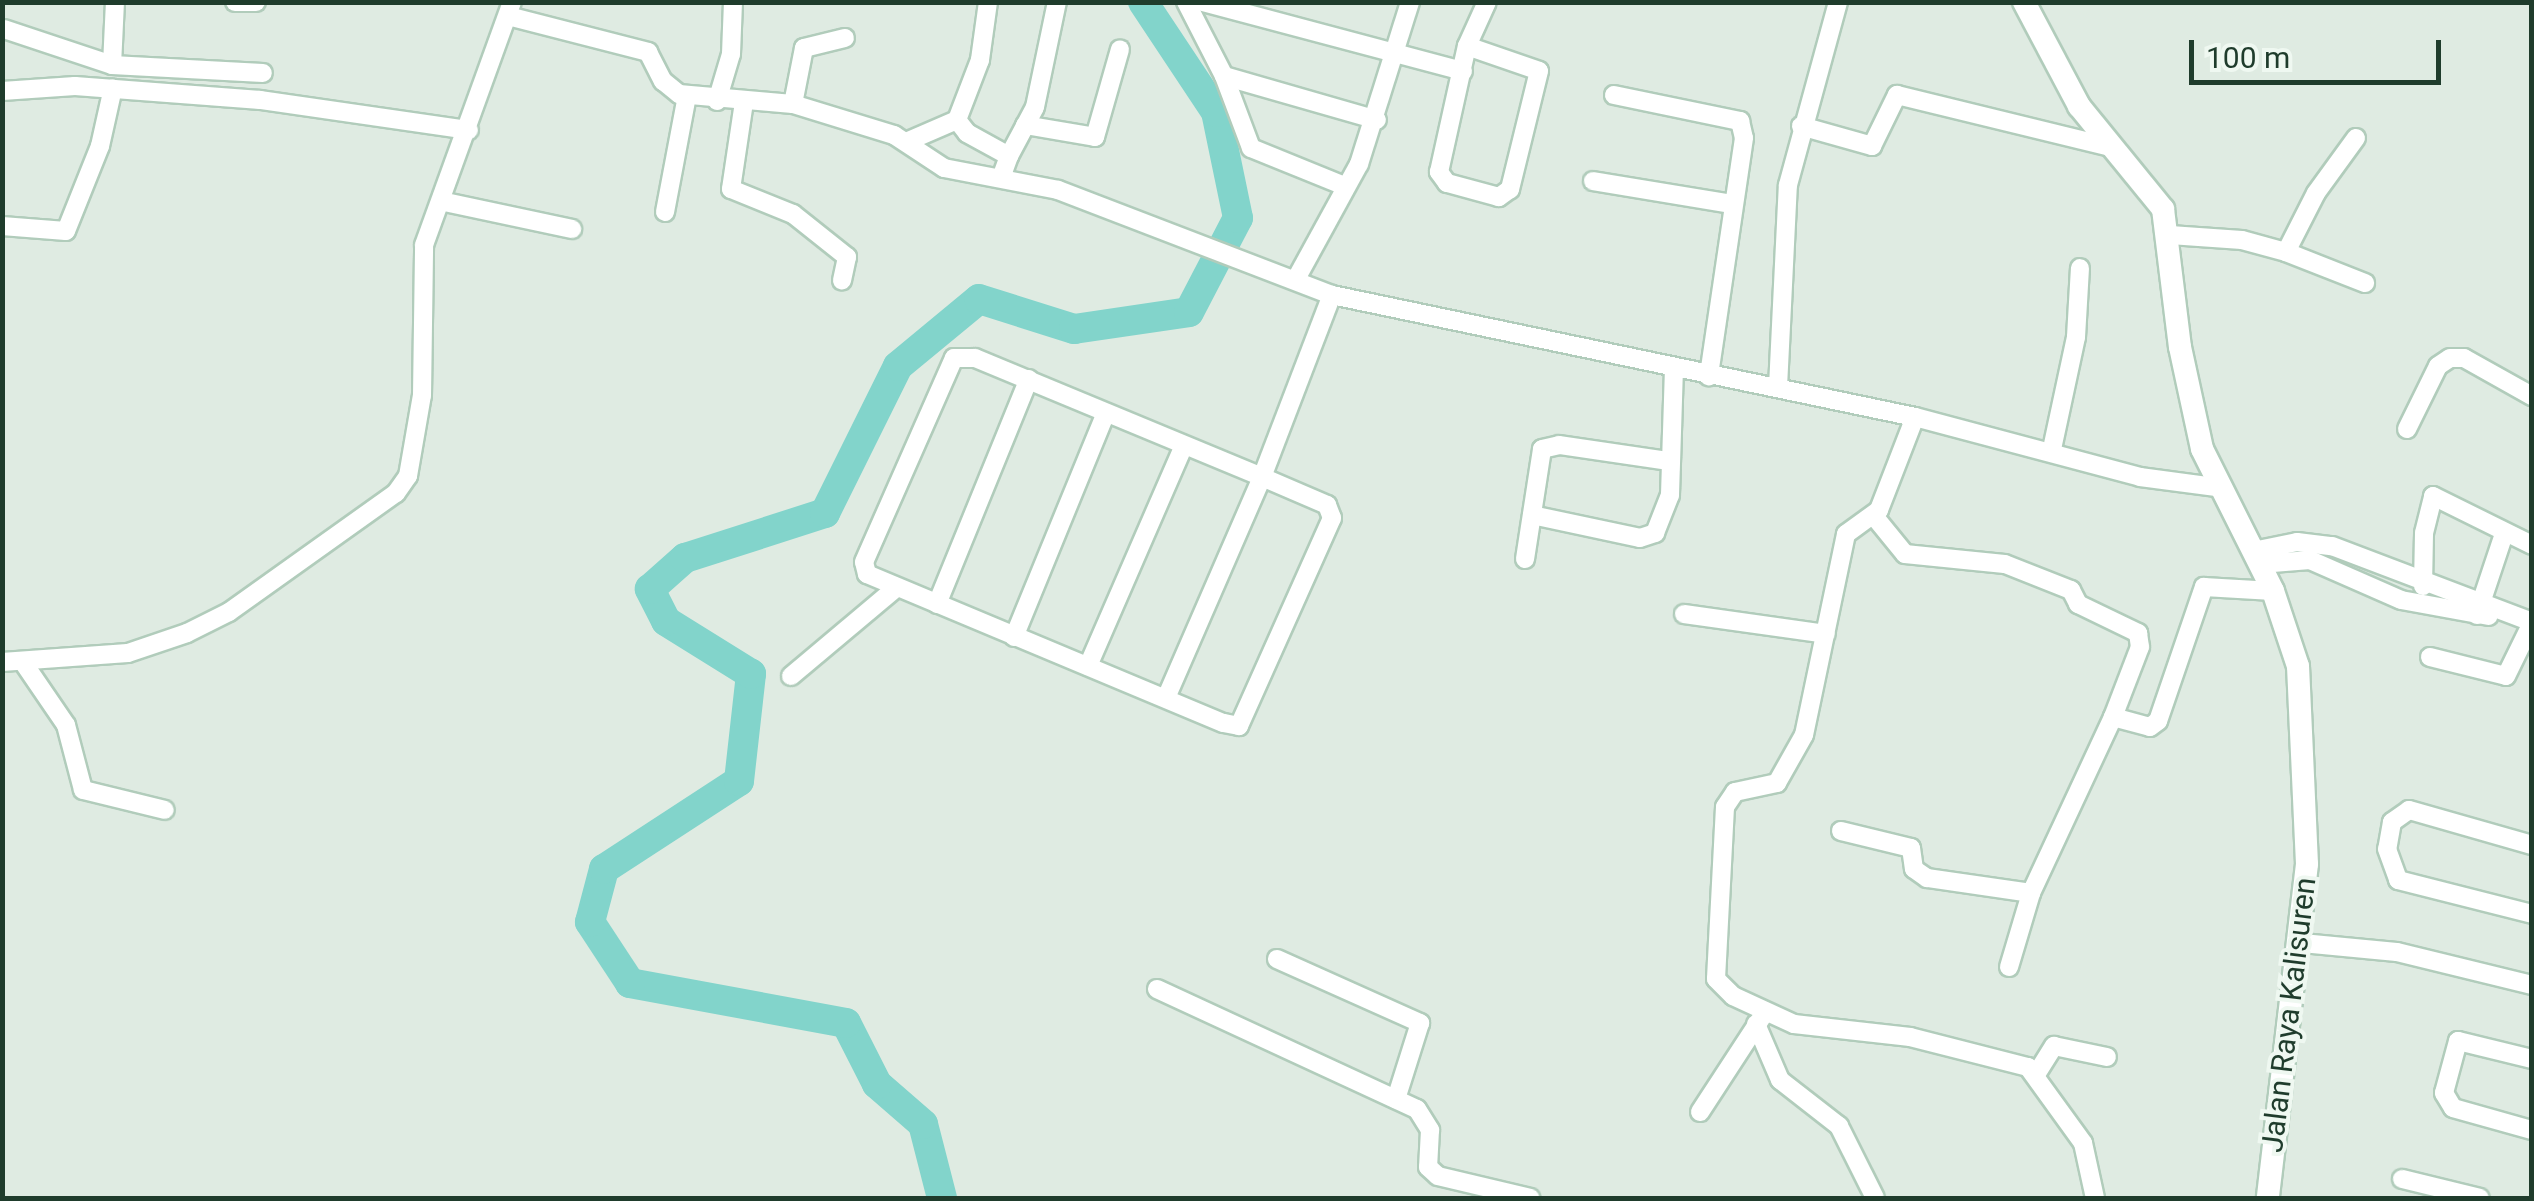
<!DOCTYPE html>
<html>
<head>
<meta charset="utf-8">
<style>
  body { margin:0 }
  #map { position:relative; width:2534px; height:1201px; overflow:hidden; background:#dfebe2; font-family:Roboto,sans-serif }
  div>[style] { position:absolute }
  .river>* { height:30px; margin:-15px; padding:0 15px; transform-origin:15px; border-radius:15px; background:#82d4cb }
  .roads { filter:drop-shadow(2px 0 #b1ccbb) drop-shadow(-2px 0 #b1ccbb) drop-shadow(0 2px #b1ccbb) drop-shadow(0 -2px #b1ccbb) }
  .street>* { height:18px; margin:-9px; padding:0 9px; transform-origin:9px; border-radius:9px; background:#fff }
  .secondary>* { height:22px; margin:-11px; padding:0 11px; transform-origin:11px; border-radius:11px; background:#fff }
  span { translate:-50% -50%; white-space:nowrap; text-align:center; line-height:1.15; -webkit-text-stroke:8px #eff8f1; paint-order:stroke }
  .street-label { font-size:30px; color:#1f3c2c }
  .frame { position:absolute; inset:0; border:5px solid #1f3c2c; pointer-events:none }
  .scale { position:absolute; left:2189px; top:40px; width:252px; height:45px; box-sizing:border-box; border:5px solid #1f3c2c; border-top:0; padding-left:12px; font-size:30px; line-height:35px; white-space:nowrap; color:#1f3c2c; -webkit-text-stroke:8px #eff8f1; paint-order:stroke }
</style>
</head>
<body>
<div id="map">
  <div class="river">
    <i style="left:942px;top:1198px;width:76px;rotate:-104.4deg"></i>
    <i style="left:923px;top:1124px;width:61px;rotate:-139deg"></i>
    <i style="left:877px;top:1084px;width:68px;rotate:-116.9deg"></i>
    <i style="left:846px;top:1023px;width:220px;rotate:-169.5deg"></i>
    <i style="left:630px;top:983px;width:73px;rotate:-123.3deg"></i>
    <i style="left:590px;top:922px;width:55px;rotate:-75.2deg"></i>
    <i style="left:604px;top:869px;width:161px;rotate:-33.1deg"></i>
    <i style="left:739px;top:781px;width:108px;rotate:-83.6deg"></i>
    <i style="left:751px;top:674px;width:100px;rotate:-148.1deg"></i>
    <i style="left:666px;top:621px;width:36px;rotate:-117deg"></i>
    <i style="left:650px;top:589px;width:47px;rotate:-41.5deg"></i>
    <i style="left:685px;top:558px;width:147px;rotate:-17.8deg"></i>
    <i style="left:825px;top:513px;width:164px;rotate:-63.6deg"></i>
    <i style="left:898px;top:366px;width:105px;rotate:-39.6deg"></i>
    <i style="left:979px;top:299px;width:100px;rotate:17.5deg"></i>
    <i style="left:1074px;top:329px;width:116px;rotate:-8.4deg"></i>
    <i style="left:1189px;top:312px;width:106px;rotate:-62.5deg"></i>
    <i style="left:1238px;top:218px;width:108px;rotate:-101.7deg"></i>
    <i style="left:1216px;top:112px;width:132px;rotate:-123.6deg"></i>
  </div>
  <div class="roads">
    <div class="street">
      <i style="left:235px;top:2px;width:21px"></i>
      <i style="left:988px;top:2px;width:59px;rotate:97.9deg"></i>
      <i style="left:980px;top:60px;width:64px;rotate:111deg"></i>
      <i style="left:957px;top:120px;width:16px;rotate:52deg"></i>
      <i style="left:967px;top:133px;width:48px;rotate:28.7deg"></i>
      <i style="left:1009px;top:156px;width:23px;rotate:110deg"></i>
      <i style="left:1186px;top:2px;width:83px;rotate:62.8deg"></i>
      <i style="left:1224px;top:76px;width:77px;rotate:69.4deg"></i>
      <i style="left:1251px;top:148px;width:98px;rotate:22.1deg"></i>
      <i style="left:1203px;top:2px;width:269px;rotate:14.9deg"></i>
      <i style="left:508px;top:16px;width:145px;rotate:14.4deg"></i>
      <i style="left:648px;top:52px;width:33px;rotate:63deg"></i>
      <i style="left:663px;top:81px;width:21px;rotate:39deg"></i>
      <i style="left:679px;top:94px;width:114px;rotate:5deg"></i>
      <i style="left:793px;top:104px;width:106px;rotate:17.1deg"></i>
      <i style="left:894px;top:135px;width:60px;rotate:33.4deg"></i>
      <i style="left:944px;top:168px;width:116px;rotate:10.9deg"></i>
      <i style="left:1058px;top:190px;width:293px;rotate:21deg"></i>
      <i style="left:1332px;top:295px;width:596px;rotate:11.82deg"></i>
      <i style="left:1915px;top:417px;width:233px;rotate:14.9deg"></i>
      <i style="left:2140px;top:477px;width:77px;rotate:7.5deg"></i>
      <i style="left:4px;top:29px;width:114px;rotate:18.4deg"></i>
      <i style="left:112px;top:65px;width:151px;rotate:3deg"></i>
      <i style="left:1467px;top:46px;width:76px;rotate:19.1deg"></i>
      <i style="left:1539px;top:71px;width:122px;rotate:103.8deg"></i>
      <i style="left:1510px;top:189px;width:14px;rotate:144deg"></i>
      <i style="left:1499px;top:197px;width:54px;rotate:-164.9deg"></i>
      <i style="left:1447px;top:183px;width:14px;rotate:-126deg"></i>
      <i style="left:1439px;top:172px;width:129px;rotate:-77.5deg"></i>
      <i style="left:1467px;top:46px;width:48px;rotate:-65.6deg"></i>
      <i style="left:112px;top:65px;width:63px;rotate:-87.3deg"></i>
      <i style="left:1224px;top:76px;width:159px;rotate:16deg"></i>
      <i style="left:2px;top:91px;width:73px;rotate:-3.9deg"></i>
      <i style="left:75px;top:86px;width:186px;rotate:4.3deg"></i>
      <i style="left:260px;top:100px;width:211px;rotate:8.2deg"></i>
      <i style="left:1614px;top:95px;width:129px;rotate:11.7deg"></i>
      <i style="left:1740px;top:121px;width:17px;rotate:77deg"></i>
      <i style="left:1744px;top:138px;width:241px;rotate:98.4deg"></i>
      <i style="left:717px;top:101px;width:49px;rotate:-73.4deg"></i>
      <i style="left:731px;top:54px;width:52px;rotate:-87.8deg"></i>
      <i style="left:744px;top:102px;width:88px;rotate:98.5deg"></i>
      <i style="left:731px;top:189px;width:67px;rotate:22deg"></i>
      <i style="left:793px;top:214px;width:69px;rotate:38.5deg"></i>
      <i style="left:847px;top:257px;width:24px;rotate:102deg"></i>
      <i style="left:793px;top:104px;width:57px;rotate:-78.9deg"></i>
      <i style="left:804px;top:48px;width:42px;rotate:-13.7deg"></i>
      <i style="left:1025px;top:125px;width:71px;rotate:9.7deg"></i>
      <i style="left:1095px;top:137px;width:91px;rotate:-74.1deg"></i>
      <i style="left:1801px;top:126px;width:74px;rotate:15.7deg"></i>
      <i style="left:1872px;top:146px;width:57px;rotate:-63.9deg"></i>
      <i style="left:1897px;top:95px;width:223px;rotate:13.7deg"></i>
      <i style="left:906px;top:142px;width:56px;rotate:-23.3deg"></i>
      <i style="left:1009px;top:156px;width:55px;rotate:-62deg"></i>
      <i style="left:1035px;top:107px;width:107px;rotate:-78.2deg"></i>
      <i style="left:1593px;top:181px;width:141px;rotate:9.4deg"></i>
      <i style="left:445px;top:202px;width:130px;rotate:12deg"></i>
      <i style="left:665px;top:212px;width:118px;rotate:-79.3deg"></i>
      <i style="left:2px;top:226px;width:64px;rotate:4.5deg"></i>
      <i style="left:66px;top:231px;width:92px;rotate:-68.2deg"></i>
      <i style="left:100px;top:146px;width:59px;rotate:-77.4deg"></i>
      <i style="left:2170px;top:235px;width:72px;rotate:4deg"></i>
      <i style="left:2242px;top:240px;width:46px;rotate:15.3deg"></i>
      <i style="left:2286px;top:252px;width:66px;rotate:-63deg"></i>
      <i style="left:2316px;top:193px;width:68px;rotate:-54deg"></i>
      <i style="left:2286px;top:252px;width:85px;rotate:21.4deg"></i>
      <i style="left:1296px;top:279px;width:131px;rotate:-61.3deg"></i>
      <i style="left:1359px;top:164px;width:170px;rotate:-72.5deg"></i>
      <i style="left:1778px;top:387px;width:202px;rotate:-87.2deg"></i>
      <i style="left:1788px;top:185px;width:190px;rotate:-74.7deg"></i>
      <i style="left:1915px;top:417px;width:100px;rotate:111.2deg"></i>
      <i style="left:1879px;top:510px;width:41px;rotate:144deg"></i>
      <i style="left:1846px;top:534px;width:205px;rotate:101.8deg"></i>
      <i style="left:1804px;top:735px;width:55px;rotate:119.4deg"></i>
      <i style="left:1777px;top:783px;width:43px;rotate:167.9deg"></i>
      <i style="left:1735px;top:792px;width:18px;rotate:124deg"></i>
      <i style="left:1725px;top:807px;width:172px;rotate:93deg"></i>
      <i style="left:1716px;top:979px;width:24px;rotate:45deg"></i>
      <i style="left:1733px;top:996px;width:67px;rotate:24.7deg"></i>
      <i style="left:1794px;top:1024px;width:117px;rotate:6.4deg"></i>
      <i style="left:1910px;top:1037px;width:122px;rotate:14.3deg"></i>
      <i style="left:2028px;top:1067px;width:94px;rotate:54.1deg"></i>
      <i style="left:2083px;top:1143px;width:56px;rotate:77.7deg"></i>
      <i style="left:2407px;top:429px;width:70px;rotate:-63.8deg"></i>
      <i style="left:2438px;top:366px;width:14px;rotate:-34deg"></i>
      <i style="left:2450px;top:358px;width:14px"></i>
      <i style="left:2464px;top:358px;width:78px;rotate:29.2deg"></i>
      <i style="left:2052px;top:449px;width:115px;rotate:-77.9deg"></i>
      <i style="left:2076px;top:337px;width:69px;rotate:-86.7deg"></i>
      <i style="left:1532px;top:515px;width:110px;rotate:12deg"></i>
      <i style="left:1640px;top:538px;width:16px;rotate:-18deg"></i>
      <i style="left:1655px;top:533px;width:41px;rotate:-68.5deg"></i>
      <i style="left:1670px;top:495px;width:124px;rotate:-88.2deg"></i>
      <i style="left:1874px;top:516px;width:49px;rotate:50.8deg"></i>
      <i style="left:1905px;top:554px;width:100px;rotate:5.7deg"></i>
      <i style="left:2005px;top:564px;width:71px;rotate:21.5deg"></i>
      <i style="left:2071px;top:590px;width:16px;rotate:63deg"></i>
      <i style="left:2078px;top:604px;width:67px;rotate:25.8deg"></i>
      <i style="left:2138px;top:633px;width:14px;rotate:82deg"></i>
      <i style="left:2140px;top:647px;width:75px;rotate:111.1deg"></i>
      <i style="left:2253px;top:551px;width:45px;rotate:-11.6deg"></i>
      <i style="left:2297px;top:542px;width:35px;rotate:7deg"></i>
      <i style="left:2332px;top:546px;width:214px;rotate:20.8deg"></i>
      <i style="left:1525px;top:559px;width:111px;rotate:-81.2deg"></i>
      <i style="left:1542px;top:449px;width:17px;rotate:-13deg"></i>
      <i style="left:1559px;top:445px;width:111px;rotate:8.3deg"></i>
      <i style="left:2260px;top:564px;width:50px;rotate:-4.6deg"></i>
      <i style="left:2310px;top:560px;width:99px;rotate:23.7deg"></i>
      <i style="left:2401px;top:600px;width:89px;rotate:10.3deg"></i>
      <i style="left:2423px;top:586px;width:53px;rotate:-88.9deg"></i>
      <i style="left:2424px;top:533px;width:38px;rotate:-76deg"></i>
      <i style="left:2433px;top:496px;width:110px;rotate:26.3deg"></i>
      <i style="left:937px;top:604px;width:243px;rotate:-67.8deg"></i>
      <i style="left:1684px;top:614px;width:143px;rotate:8deg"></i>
      <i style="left:2477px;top:615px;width:85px;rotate:-71.6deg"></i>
      <i style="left:1014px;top:637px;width:240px;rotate:-67.7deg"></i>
      <i style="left:2430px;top:657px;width:78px;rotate:14deg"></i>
      <i style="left:2506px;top:676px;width:59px;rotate:-63.9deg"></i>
      <i style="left:2px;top:662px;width:126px;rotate:-4.1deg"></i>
      <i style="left:128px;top:653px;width:62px;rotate:-18.7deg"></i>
      <i style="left:187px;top:633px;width:47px;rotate:-26.6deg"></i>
      <i style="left:229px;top:612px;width:205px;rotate:-35.5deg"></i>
      <i style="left:396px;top:493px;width:21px;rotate:-55deg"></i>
      <i style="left:408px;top:476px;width:82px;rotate:-80.2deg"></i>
      <i style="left:422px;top:395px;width:150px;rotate:-89.2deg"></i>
      <i style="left:424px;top:245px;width:258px;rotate:-70.1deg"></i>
      <i style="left:23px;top:662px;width:76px;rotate:55.7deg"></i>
      <i style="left:66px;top:725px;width:67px;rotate:75.3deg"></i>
      <i style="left:83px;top:790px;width:84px;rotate:13.7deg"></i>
      <i style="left:1088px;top:666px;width:238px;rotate:-66.5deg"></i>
      <i style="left:791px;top:676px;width:138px;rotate:-40deg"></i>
      <i style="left:1166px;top:698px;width:241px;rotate:-66.5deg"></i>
      <i style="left:1262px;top:477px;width:71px;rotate:23.3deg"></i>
      <i style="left:1327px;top:505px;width:14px;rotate:69deg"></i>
      <i style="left:1332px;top:518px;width:228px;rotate:114.1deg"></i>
      <i style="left:1239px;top:726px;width:16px;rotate:-169deg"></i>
      <i style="left:1223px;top:723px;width:386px;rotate:-157.3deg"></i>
      <i style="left:867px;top:574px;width:12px;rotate:-104deg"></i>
      <i style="left:864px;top:562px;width:223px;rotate:-66.2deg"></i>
      <i style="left:954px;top:358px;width:21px"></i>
      <i style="left:975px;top:358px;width:311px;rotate:22.5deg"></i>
      <i style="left:1262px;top:477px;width:195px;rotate:-69deg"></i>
      <i style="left:1841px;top:831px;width:72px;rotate:13.7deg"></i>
      <i style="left:1911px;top:848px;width:21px;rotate:82deg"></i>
      <i style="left:1914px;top:869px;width:16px;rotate:35deg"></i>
      <i style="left:1927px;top:878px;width:105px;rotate:8.2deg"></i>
      <i style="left:2031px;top:893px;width:194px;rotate:-65deg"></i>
      <i style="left:2113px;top:717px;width:38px;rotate:15deg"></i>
      <i style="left:2150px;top:727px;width:10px;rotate:-37deg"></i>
      <i style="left:2158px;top:721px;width:142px;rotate:-71.1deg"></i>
      <i style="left:2204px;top:587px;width:69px;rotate:3.3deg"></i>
      <i style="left:2532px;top:845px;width:128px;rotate:-164.1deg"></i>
      <i style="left:2409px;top:810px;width:21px;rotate:145deg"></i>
      <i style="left:2392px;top:822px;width:27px;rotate:100deg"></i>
      <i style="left:2387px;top:849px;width:33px;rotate:70deg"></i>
      <i style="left:2398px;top:880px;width:138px;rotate:14.2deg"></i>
      <i style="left:2302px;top:943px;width:95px;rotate:5.4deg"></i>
      <i style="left:2397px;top:952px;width:139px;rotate:13.7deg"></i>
      <i style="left:1277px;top:959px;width:157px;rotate:24.1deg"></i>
      <i style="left:1420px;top:1023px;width:80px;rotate:107.5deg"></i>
      <i style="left:2009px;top:967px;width:77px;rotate:-73.4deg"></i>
      <i style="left:1157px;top:989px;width:286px;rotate:24.8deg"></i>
      <i style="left:1417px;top:1109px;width:25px;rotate:58deg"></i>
      <i style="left:1430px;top:1130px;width:37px;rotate:93deg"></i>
      <i style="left:1428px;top:1167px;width:13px;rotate:42deg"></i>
      <i style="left:1438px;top:1176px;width:95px;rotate:13.4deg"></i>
      <i style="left:1756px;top:1024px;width:61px;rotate:66.8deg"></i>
      <i style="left:1780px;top:1080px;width:75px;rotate:37.9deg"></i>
      <i style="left:1839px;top:1126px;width:80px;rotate:63.4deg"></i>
      <i style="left:2532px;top:1059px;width:76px;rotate:-166.3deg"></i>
      <i style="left:2458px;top:1041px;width:54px;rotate:105.1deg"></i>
      <i style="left:2444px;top:1093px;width:17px;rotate:59deg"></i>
      <i style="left:2453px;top:1108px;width:82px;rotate:15.6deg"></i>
      <i style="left:2037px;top:1073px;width:32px;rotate:-58deg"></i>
      <i style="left:2054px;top:1046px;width:54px;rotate:11.7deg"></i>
      <i style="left:1700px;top:1112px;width:113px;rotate:-56.9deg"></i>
      <i style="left:2402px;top:1179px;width:80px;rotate:13.7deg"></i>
    </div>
    <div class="secondary">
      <i style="left:2024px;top:2px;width:118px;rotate:62.1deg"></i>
      <i style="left:2079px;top:106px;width:133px;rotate:50.8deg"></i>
      <i style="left:2163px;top:209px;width:139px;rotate:83deg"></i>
      <i style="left:2180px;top:347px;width:104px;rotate:77.8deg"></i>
      <i style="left:2202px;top:449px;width:159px;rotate:63.4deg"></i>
      <i style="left:2273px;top:591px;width:79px;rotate:71.6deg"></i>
      <i style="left:2298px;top:666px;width:198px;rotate:87.4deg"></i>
      <i style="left:2307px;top:864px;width:336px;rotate:96.7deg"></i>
    </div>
  </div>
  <div class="street-label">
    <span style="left:2289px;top:1015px;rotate:-83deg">Jalan Raya Kalisuren</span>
  </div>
  <div class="frame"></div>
  <div class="scale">100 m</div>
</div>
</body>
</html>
